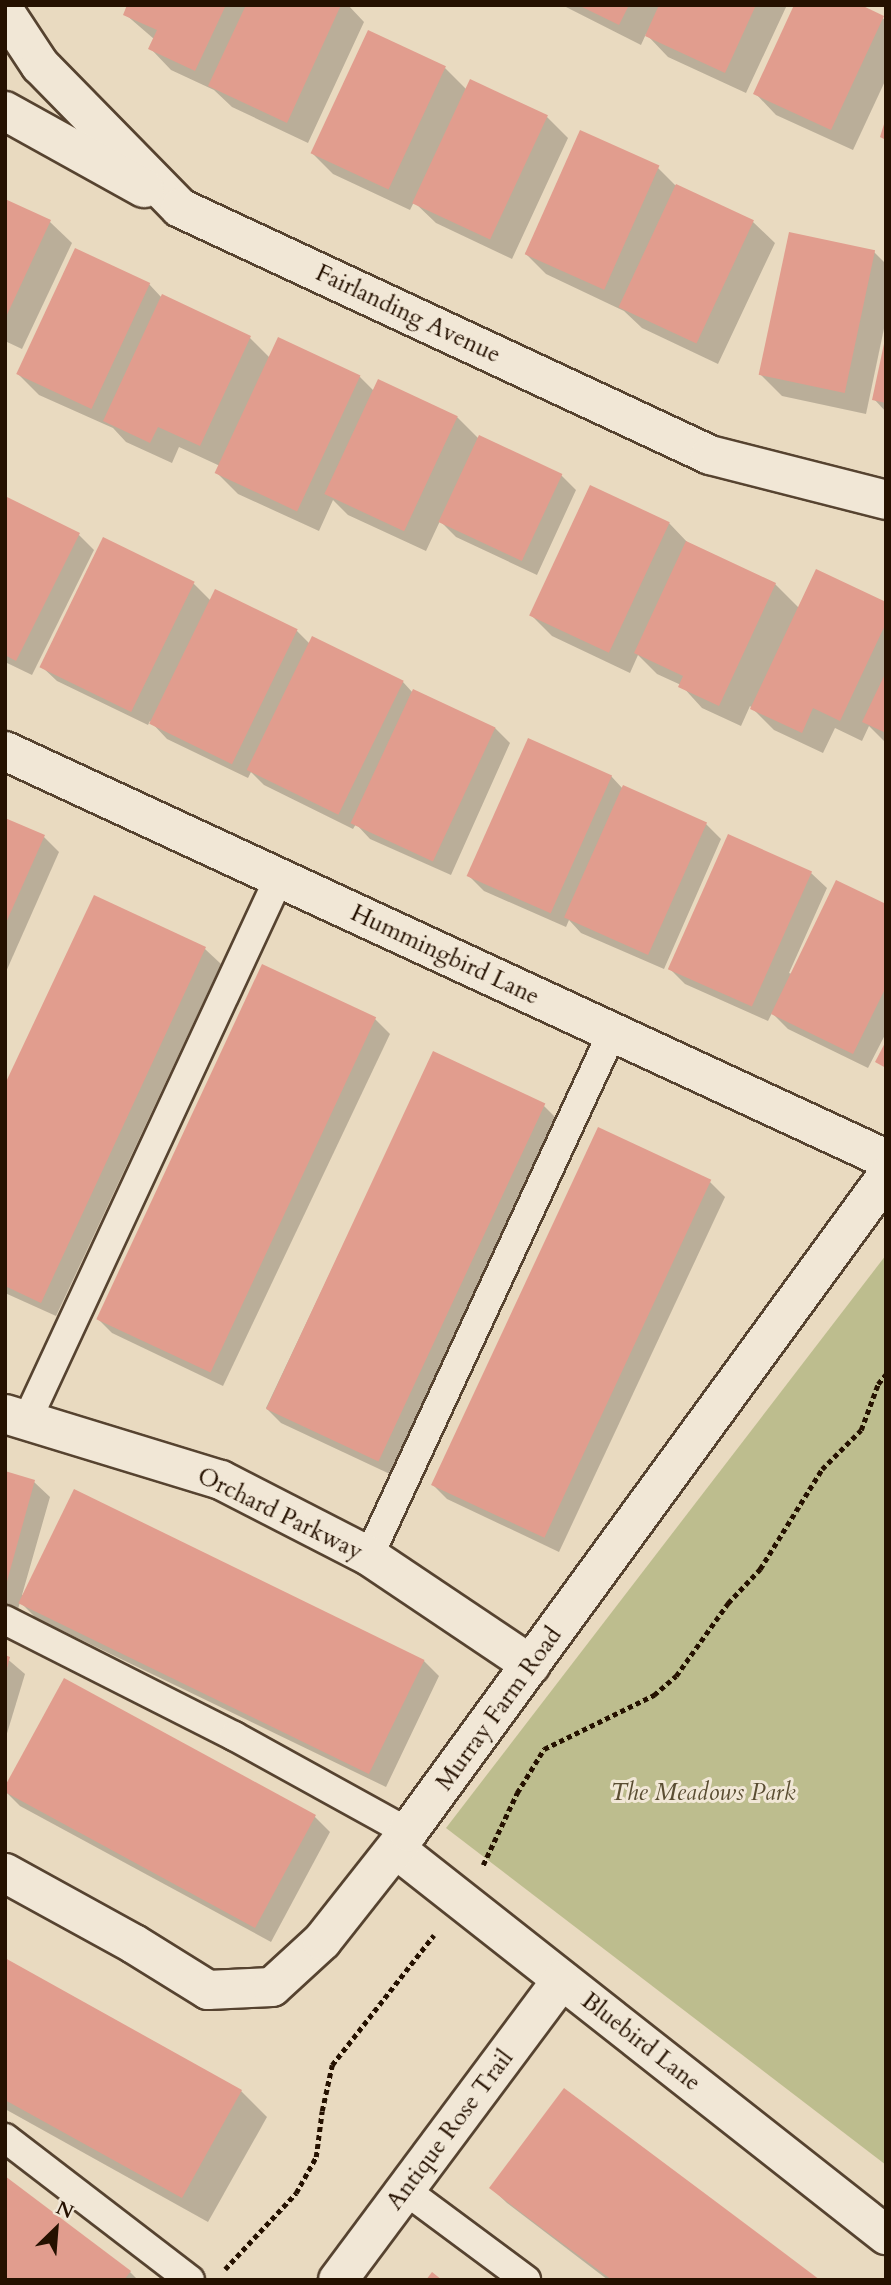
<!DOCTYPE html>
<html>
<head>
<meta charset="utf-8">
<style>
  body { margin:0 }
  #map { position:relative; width:891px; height:2285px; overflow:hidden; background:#e9dac0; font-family:Cardo,serif }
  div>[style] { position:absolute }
  .green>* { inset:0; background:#bdbd8e }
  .shadow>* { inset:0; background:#0003 }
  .building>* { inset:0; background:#e19d8e; transform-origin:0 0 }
  .path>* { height:4.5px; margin-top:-2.25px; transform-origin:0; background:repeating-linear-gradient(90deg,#251100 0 5px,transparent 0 8.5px) }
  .roads { filter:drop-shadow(2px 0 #564330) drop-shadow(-2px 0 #564330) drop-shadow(0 2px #564330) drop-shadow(0 -2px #564330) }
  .service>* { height:28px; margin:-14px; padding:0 14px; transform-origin:14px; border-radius:14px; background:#f1e7d6 }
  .minor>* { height:38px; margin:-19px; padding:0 19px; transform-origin:19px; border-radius:19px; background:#f1e7d6 }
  span { translate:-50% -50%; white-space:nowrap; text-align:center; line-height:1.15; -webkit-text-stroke:6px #f1e7d6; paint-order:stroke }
  .street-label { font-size:24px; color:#251100 }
  .park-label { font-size:24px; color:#5a4d32; font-style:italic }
  .frame { position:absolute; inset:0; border:7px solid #251100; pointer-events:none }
  .north { position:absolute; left:21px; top:2194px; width:70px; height:70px; -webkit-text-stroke:5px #f1e7d6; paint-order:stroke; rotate:25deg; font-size:19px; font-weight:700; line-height:28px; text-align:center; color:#251100 }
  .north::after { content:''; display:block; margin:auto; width:24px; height:32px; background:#251100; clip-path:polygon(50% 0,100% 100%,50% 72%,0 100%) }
</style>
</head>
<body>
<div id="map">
  <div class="green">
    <i style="clip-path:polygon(886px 1255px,886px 2165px,446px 1828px)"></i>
  </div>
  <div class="shadow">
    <i style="clip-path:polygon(129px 5px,348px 5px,364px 22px,308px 143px,232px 107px,214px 90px,171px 70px,150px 48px,154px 39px,125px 14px)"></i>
    <i style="clip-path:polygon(562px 5px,787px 5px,746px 93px,668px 57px,646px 34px,641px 45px)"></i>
    <i style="clip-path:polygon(856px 5px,886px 20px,886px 79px,853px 150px,776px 115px,755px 93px)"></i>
    <i style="clip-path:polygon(445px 68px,467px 90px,547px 117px,568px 138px,512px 259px,436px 223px,414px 202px,410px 210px,333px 174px,312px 153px)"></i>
    <i style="clip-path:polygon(658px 168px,675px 185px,753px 222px,775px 243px,718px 364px,642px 328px,624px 311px,546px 274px,525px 253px)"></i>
    <i style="clip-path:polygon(5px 201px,50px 222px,72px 243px,22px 349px,5px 341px)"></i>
    <i style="clip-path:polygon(874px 252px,886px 264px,886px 319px,866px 414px,782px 396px,761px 375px)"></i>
    <i style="clip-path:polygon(149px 284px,162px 298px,250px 338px,270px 358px,360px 377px,374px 391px,457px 417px,479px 439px,561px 475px,576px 490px,537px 575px,456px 537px,440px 521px,426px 551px,348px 515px,333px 500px,319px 531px,238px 494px,216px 472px,220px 466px,179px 447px,172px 463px,126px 442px,113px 428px,39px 395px,18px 374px)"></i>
    <i style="clip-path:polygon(886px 342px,886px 412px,874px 399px)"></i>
    <i style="clip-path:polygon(5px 497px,79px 535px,94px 550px,32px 675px,5px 662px)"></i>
    <i style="clip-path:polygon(669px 523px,689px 544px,775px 584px,799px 608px,886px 604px,886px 743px,869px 726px,862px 741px,835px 728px,823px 753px,774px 730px,750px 706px,741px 726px,702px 708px,681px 685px,657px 674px,638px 655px,630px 673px,552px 636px,531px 615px)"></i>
    <i style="clip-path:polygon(103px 540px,194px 584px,211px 601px,297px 631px,310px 644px,403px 682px,413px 693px,495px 728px,510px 743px,451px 875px,370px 839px,356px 824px,353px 829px,264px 785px,251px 772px,248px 778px,167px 739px,150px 721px,148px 725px,57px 681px,41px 666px)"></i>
    <i style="clip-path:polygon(611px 776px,623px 789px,706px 824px,721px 839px,664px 969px,581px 933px,569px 920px,566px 927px,484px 891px,469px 876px)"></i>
    <i style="clip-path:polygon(5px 820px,44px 837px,59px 852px,5px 974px)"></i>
    <i style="clip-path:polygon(811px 873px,827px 888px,789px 973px,792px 974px,886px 906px,886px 1033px,868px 1068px,788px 1029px,772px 1013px,768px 1021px,685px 984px,670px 969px)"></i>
    <i style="clip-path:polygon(94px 897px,205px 949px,221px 964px,56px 1316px,5px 1293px,5px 1088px)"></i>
    <i style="clip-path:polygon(375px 1019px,390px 1034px,223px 1386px,112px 1333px,97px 1318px)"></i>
    <i style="clip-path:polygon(434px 1054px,544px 1106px,559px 1121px,392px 1475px,281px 1423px,266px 1408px)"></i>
    <i style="clip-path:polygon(710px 1182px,725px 1197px,559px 1552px,447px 1499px,432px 1484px)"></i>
    <i style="clip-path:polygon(5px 1473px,34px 1482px,50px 1497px,22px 1595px,424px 1661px,439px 1676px,386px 1787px,36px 1618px,20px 1602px,16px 1617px,5px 1614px)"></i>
    <i style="clip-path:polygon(5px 1657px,25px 1674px,5px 1740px)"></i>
    <i style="clip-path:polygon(64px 1681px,315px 1817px,330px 1832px,271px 1942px,20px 1806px,5px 1791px)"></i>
    <i style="clip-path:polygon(5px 1960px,241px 2091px,267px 2117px,208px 2222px,5px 2109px)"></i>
    <i style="clip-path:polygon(491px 2188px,817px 2280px,608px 2280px,507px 2203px)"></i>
    <i style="clip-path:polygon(130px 2272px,138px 2280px,5px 2280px)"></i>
  </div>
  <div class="building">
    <i style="clip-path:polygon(127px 5px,226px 5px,195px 71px,148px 49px,157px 30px,123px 15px)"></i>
    <i style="clip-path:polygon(246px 5px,341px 5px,287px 123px,208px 86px)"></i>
    <i style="clip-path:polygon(578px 5px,629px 5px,619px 25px)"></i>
    <i style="clip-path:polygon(659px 5px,756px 5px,725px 73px,645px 36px)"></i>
    <i style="clip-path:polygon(794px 5px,861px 5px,884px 16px,831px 130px,753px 94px)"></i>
    <i style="left:368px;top:30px;width:86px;height:136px;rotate:25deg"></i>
    <i style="left:470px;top:79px;width:86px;height:137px;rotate:25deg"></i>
    <i style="clip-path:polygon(885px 121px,886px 121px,886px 140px,880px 137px)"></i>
    <i style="left:580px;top:130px;width:87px;height:136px;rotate:24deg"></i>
    <i style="left:676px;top:184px;width:86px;height:136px;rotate:25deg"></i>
    <i style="clip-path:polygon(5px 199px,51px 220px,5px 319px)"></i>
    <i style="left:789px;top:232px;width:88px;height:146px;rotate:12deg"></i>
    <i style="left:75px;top:248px;width:83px;height:139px;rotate:25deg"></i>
    <i style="clip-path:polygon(162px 294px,251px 336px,200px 446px,158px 427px,150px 443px,103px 421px)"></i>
    <i style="left:278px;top:337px;width:91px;height:150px;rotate:25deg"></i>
    <i style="clip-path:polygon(885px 339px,886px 339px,886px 403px,872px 400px)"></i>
    <i style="left:378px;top:379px;width:88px;height:127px;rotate:25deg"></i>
    <i style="left:479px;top:435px;width:92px;height:96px;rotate:25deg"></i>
    <i style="left:590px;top:485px;width:88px;height:144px;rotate:25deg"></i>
    <i style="clip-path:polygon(5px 496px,80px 533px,16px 661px,5px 655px)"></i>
    <i style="left:103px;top:537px;width:102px;height:145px;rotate:26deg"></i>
    <i style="clip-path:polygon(686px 541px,776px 583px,719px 706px,678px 687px,683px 676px,634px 653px)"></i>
    <i style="clip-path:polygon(816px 569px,886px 602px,886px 623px,840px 721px,813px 708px,802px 733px,750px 709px)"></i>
    <i style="left:215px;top:589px;width:92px;height:150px;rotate:26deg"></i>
    <i style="left:312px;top:636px;width:102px;height:149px;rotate:26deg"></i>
    <i style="clip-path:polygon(886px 672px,886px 733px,862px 722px)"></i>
    <i style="left:413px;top:689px;width:91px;height:148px;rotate:25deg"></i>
    <i style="left:528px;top:738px;width:92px;height:151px;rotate:24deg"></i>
    <i style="left:623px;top:785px;width:92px;height:145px;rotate:24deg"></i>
    <i style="clip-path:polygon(5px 818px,45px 835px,5px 925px)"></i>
    <i style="left:728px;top:834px;width:92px;height:148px;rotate:24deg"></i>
    <i style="clip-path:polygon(836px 880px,886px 904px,886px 987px,853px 1054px,771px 1014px)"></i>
    <i style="clip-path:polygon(94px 895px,206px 947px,41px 1303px,5px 1286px,5px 1084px)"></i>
    <i style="left:262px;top:964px;width:126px;height:392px;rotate:25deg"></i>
    <i style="clip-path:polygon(886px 1041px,886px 1068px,875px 1062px)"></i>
    <i style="left:433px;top:1051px;width:124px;height:395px;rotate:25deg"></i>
    <i style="left:598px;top:1127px;width:125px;height:395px;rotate:25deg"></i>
    <i style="clip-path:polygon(5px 1471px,35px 1480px,6px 1585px,5px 1584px)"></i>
    <i style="left:74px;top:1489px;width:390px;height:127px;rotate:26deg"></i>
    <i style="clip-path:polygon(5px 1655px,10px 1657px,6px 1672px,5px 1672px)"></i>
    <i style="clip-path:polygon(64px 1678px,316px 1815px,255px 1928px,5px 1792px,5px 1786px)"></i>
    <i style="clip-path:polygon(5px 1958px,242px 2090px,182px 2198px,5px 2100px)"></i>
    <i style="clip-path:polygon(564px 2088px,715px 2201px,820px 2280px,612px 2280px,539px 2226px,489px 2188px)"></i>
    <i style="clip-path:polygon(5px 2176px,131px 2271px,124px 2280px,5px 2280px)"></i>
    <i style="clip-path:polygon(432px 2272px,442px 2280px,426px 2280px)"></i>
  </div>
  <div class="path">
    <i style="left:483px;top:1865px;width:80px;rotate:-64.7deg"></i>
    <i style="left:517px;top:1793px;width:52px;rotate:-58.5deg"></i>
    <i style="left:544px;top:1749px;width:123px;rotate:-26.1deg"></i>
    <i style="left:654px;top:1695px;width:29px;rotate:-41deg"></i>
    <i style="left:676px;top:1676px;width:90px;rotate:-54.5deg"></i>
    <i style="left:728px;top:1603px;width:47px;rotate:-46.7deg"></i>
    <i style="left:760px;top:1569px;width:118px;rotate:-58.2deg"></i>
    <i style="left:822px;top:1469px;width:55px;rotate:-45deg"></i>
    <i style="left:861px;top:1430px;width:49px;rotate:-69.7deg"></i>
    <i style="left:878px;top:1384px;width:13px;rotate:-51deg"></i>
    <i style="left:225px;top:2269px;width:104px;rotate:-46.9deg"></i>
    <i style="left:296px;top:2193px;width:41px;rotate:-60.9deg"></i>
    <i style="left:316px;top:2157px;width:46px;rotate:-82.6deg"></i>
    <i style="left:322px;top:2111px;width:47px;rotate:-77.7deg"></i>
    <i style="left:332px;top:2065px;width:165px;rotate:-51.9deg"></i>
  </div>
  <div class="roads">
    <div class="service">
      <i style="left:27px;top:1420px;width:598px;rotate:-65.06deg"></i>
      <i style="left:369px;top:1556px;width:577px;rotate:-65.08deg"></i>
      <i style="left:5px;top:1620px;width:257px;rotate:26.9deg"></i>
      <i style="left:234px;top:1736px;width:199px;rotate:28.9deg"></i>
      <i style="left:5px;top:2138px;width:233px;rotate:37.5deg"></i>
      <i style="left:405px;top:2190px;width:151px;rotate:36.6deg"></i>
    </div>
    <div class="minor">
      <i style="left:5px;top:12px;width:64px;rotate:56.6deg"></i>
      <i style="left:40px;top:65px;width:200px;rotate:45.6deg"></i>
      <i style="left:180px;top:208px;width:585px;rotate:24.99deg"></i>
      <i style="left:710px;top:455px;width:182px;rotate:14.3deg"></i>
      <i style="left:5px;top:111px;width:159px;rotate:29deg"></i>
      <i style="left:5px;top:751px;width:971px;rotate:24.85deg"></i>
      <i style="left:5px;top:1414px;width:226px;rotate:17deg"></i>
      <i style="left:221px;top:1480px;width:166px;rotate:27.2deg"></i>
      <i style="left:369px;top:1556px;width:195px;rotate:33.9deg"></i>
      <i style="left:396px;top:1849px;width:624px;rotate:38.23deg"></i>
      <i style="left:5px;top:1873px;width:147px;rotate:28.8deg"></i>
      <i style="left:134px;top:1944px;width:87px;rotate:31.9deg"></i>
      <i style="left:208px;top:1990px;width:64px;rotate:-2.7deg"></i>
      <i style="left:272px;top:1987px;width:68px;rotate:-42.6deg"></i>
      <i style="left:322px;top:1941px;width:139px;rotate:-51.7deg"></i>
      <i style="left:408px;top:1832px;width:811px;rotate:-53.88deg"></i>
      <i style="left:338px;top:2280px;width:374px;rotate:-53.3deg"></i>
    </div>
  </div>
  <div class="street-label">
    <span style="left:408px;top:314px;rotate:25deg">Fairlanding Avenue</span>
    <span style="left:445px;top:955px;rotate:25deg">Hummingbird Lane</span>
    <span style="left:280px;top:1514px;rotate:26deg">Orchard Parkway</span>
    <span style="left:499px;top:1709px;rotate:-54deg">Murray Farm Road</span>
    <span style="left:641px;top:2042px;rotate:38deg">Bluebird Lane</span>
    <span style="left:450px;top:2130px;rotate:-53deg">Antique Rose Trail</span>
  </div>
  <div class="park-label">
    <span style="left:703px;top:1793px">The Meadows Park</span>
  </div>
  <div class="frame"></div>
  <div class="north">N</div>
</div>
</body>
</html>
